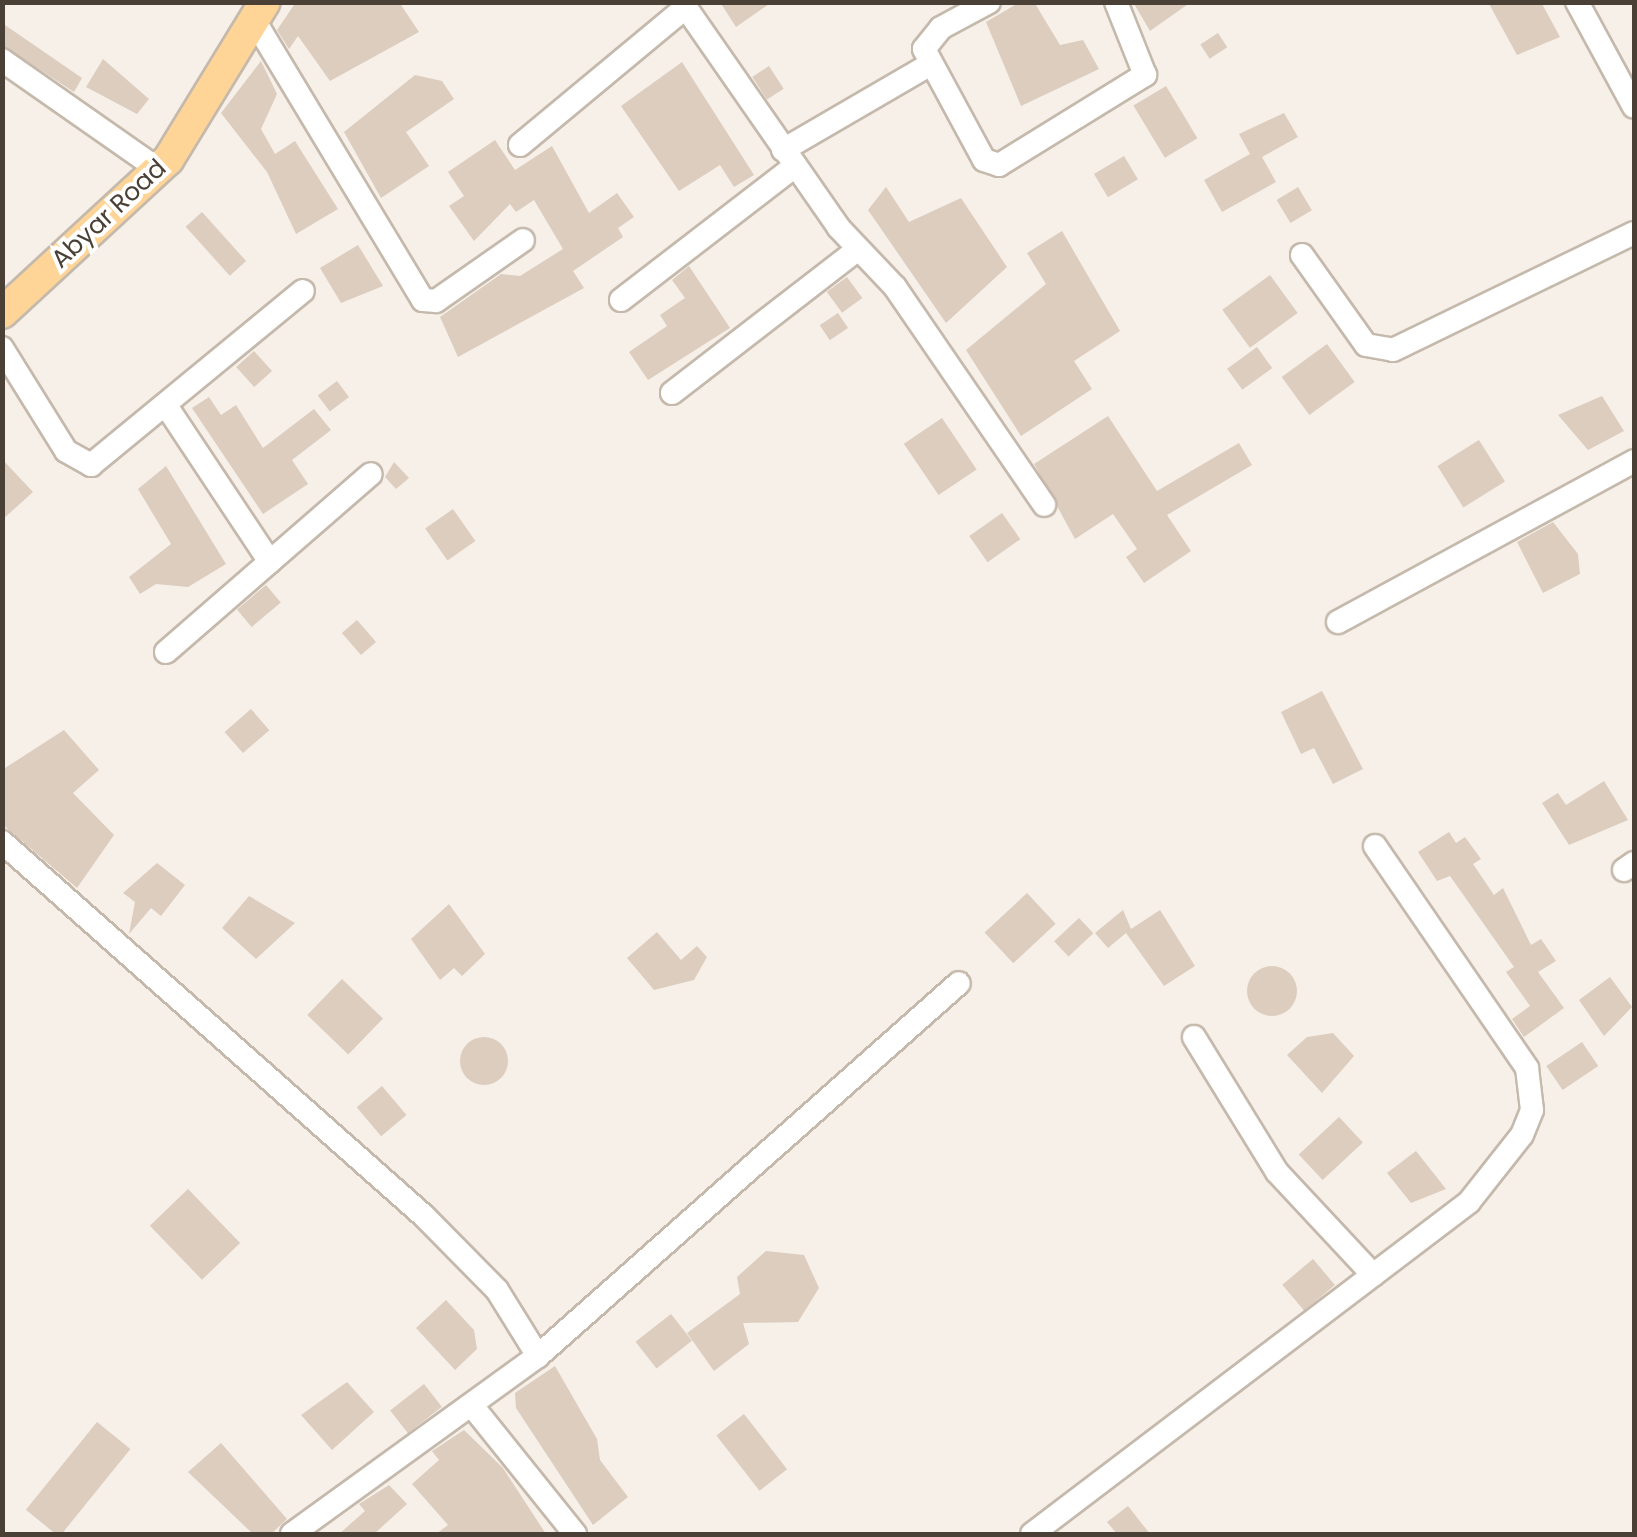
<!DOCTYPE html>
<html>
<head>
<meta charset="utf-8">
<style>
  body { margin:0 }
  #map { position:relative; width:1637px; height:1537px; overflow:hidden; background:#f6f0e8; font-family:Poppins,sans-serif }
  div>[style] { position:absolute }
  .building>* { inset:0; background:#dccdbf; transform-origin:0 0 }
  .round { border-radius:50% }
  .roads { filter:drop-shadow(2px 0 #c5b9ac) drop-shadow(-2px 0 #c5b9ac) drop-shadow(0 2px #c5b9ac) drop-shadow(0 -2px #c5b9ac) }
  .minor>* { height:22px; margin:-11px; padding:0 11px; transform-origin:11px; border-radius:11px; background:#fff }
  .major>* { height:30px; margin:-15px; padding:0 15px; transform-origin:15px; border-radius:15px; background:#ffd597 }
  span { translate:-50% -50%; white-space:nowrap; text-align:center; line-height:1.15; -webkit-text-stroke:8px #fff; paint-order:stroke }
  .street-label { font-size:25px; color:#4a4035 }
  .frame { position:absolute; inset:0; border:5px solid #4a4035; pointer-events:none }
</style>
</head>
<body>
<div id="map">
  <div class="building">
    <i style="clip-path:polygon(296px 2px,399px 2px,419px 32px,330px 81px,298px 36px,289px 49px,277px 30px)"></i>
    <i style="clip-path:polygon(720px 2px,772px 2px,736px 27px)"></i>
    <i style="clip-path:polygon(1020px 2px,1034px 2px,1060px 45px,1083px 40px,1099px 69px,1021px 106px,986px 22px)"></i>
    <i style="clip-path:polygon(1133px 2px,1191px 2px,1150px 31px)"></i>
    <i style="clip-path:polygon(1488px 2px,1541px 2px,1560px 37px,1517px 55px)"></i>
    <i style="clip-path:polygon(2px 23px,82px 78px,74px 92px,2px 45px)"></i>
    <i style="left:1218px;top:33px;width:17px;height:21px;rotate:57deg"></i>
    <i style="clip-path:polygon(103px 59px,149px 99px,137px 114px,86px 87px)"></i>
    <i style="clip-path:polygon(261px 61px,277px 94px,261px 129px,275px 154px,295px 141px,338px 209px,296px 234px,267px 172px,221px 113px)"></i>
    <i style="clip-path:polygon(682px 62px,754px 175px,734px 187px,720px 165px,679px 191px,621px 106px)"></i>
    <i style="left:769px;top:66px;width:27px;height:20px;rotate:57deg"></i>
    <i style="clip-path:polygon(415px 75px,442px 81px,454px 99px,406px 132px,429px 166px,381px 198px,344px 132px)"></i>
    <i style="left:1166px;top:86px;width:61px;height:38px;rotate:59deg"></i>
    <i style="clip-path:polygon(1284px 113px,1298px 137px,1262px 157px,1276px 182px,1222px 212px,1204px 180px,1250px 154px,1239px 134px)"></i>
    <i style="clip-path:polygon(495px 140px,515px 170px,552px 146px,589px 213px,617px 193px,634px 217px,618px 228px,623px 237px,573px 271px,584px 288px,458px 357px,440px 317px,501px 274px,520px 276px,563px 249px,534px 200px,516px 212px,510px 204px,474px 241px,449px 206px,464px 196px,448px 172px)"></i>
    <i style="left:1124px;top:156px;width:27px;height:35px;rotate:59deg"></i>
    <i style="clip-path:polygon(886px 187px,909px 222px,961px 198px,1007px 267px,946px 323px,868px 210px)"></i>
    <i style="left:1298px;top:187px;width:27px;height:25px;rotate:59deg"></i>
    <i style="left:202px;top:212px;width:66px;height:22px;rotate:48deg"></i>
    <i style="clip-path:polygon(1062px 231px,1120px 331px,1074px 361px,1092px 389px,1021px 436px,966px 350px,1046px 284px,1027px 253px)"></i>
    <i style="clip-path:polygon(358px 245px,383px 286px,341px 303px,320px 268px)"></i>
    <i style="clip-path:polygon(689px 266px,730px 328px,648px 380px,629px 352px,667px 326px,660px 315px,685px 298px,672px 280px)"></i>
    <i style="left:1270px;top:275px;width:47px;height:59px;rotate:54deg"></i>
    <i style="left:847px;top:277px;width:26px;height:25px;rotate:54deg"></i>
    <i style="left:838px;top:313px;width:18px;height:22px;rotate:56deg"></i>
    <i style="left:1327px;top:344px;width:47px;height:56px;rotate:54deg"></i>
    <i style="left:1257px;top:347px;width:26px;height:37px;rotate:54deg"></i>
    <i style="left:254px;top:351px;width:27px;height:24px;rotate:48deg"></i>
    <i style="left:337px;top:381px;width:20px;height:24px;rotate:53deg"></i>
    <i style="clip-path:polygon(1602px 396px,1624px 431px,1588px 450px,1558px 415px)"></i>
    <i style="clip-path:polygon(209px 397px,221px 415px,236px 405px,263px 448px,314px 409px,331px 430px,292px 460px,308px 484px,263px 514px,192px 408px)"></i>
    <i style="clip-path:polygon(1108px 416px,1157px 491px,1239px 443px,1252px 465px,1167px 515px,1191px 551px,1144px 583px,1126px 557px,1137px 549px,1113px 514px,1075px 539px,1034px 464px)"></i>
    <i style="left:942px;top:418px;width:62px;height:46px;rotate:56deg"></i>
    <i style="left:1479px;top:440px;width:49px;height:49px;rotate:58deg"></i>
    <i style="clip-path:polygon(2px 459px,33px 492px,2px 520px)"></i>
    <i style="clip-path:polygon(394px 462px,409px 478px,396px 489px,385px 477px)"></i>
    <i style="clip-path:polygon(166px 466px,226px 564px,188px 587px,156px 584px,140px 594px,129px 577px,171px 544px,138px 489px)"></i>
    <i style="left:453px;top:509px;width:39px;height:34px;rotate:55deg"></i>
    <i style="left:1002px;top:513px;width:32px;height:40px;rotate:55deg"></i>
    <i style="clip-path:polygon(1553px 522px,1578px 554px,1580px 574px,1543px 593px,1517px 542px)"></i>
    <i style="left:266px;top:585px;width:23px;height:38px;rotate:50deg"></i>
    <i style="left:357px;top:620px;width:29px;height:20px;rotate:49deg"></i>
    <i style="clip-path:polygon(1322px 691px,1363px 769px,1333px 784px,1314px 748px,1301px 754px,1281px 712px)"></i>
    <i style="left:251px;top:709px;width:28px;height:35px;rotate:49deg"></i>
    <i style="clip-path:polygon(64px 730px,99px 770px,73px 793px,114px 835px,77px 888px,2px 824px,2px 770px)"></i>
    <i style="clip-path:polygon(1604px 781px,1628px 820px,1569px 845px,1542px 803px,1558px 793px,1566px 805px)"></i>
    <i style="clip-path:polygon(1449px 832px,1456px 843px,1465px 837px,1481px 859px,1473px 864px,1494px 895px,1503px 888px,1531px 945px,1541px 939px,1556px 961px,1538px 972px,1564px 1008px,1524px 1037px,1512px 1019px,1530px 1006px,1506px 972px,1514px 967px,1450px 876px,1437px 881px,1418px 852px)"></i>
    <i style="clip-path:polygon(157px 863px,185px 885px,161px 916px,151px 908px,129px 934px,135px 902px,123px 893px)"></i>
    <i style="left:1027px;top:893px;width:42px;height:58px;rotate:47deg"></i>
    <i style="clip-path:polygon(249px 896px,295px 923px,256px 959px,222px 928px)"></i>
    <i style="clip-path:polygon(449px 904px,485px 954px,462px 976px,454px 968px,440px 980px,411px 939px)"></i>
    <i style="clip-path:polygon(1123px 910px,1131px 929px,1160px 910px,1195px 966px,1164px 986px,1126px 933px,1108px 948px,1095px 933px)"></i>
    <i style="left:1079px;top:918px;width:21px;height:34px;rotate:47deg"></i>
    <i style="clip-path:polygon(657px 932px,681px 960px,697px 946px,707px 957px,694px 980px,654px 990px,627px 958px)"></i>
    <i class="round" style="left:1247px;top:966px;width:50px;height:50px"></i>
    <i style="clip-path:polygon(1610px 977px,1632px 1007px,1604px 1036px,1579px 1000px)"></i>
    <i style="left:342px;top:979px;width:57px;height:50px;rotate:44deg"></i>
    <i style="clip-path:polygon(1333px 1033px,1354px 1056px,1322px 1093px,1287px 1055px,1307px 1037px)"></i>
    <i class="round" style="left:460px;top:1037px;width:48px;height:48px"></i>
    <i style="left:1582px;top:1042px;width:29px;height:43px;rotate:56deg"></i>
    <i style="left:382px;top:1086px;width:38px;height:33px;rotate:50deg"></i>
    <i style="left:1339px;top:1117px;width:35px;height:55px;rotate:47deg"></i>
    <i style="clip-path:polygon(1416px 1151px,1446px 1189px,1411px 1203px,1387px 1173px)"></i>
    <i style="left:188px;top:1189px;width:75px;height:53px;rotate:46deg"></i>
    <i style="clip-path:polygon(766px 1251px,804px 1255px,819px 1288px,798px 1322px,743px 1323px,749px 1344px,714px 1371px,687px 1333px,740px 1294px,737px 1277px)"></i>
    <i style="left:1313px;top:1259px;width:34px;height:40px;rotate:50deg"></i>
    <i style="clip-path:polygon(446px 1300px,474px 1330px,477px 1349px,455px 1370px,416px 1328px)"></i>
    <i style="left:671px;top:1314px;width:34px;height:45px;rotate:52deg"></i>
    <i style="clip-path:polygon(555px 1366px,597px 1439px,600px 1460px,628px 1497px,593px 1525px,516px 1408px,515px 1393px)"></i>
    <i style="clip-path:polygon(347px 1382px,374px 1412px,332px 1450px,301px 1415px)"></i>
    <i style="left:424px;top:1384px;width:29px;height:43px;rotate:52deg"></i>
    <i style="left:744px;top:1414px;width:70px;height:35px;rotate:52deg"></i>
    <i style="left:97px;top:1422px;width:43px;height:113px;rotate:39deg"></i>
    <i style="clip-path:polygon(464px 1430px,503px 1468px,546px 1534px,436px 1534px,448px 1525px,412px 1484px,439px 1460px,432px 1451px)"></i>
    <i style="clip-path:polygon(221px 1443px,287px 1519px,271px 1534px,253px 1534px,188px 1472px)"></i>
    <i style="clip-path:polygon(389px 1485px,407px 1504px,374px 1534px,339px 1534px,365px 1511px,359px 1504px)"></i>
    <i style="clip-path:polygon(1128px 1506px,1150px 1534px,1117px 1534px,1107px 1522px)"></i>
  </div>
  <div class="roads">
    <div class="minor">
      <i style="left:682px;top:2px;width:275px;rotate:55.2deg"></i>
      <i style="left:839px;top:228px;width:81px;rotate:46.5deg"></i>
      <i style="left:895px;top:287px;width:264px;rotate:55.6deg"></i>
      <i style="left:989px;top:2px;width:55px;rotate:151.6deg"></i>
      <i style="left:941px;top:28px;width:27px;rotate:129deg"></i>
      <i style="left:924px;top:49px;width:126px;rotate:61.6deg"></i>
      <i style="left:984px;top:160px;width:16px;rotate:18deg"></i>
      <i style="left:999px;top:165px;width:172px;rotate:-31.7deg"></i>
      <i style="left:1145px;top:75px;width:79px;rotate:-111.7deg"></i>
      <i style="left:1577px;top:2px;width:119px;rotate:61.5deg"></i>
      <i style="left:254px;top:20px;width:327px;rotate:58.9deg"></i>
      <i style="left:423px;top:300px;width:13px;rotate:4deg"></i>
      <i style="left:436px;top:301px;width:106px;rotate:-35deg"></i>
      <i style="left:2px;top:60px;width:187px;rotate:35deg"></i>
      <i style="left:520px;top:145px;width:214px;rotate:-39.7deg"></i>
      <i style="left:783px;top:150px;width:171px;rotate:-30.2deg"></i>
      <i style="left:1302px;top:255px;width:110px;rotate:54.6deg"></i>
      <i style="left:1366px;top:345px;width:27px;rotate:10deg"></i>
      <i style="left:1393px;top:350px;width:268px;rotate:-25.9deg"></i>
      <i style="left:621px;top:300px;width:220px;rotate:-37.6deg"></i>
      <i style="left:2px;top:348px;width:121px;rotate:58.1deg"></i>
      <i style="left:66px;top:451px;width:29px;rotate:29deg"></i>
      <i style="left:91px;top:465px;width:274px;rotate:-39.4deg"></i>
      <i style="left:672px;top:393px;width:232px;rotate:-37.7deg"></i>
      <i style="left:167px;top:407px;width:186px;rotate:56.4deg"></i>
      <i style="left:1338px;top:622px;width:337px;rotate:-28.5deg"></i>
      <i style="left:166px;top:652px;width:271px;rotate:-41deg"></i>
      <i style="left:2px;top:842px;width:564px;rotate:41.55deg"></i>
      <i style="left:424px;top:1216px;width:104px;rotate:45.4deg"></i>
      <i style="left:497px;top:1290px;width:78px;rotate:58.2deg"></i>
      <i style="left:1624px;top:870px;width:12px;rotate:-35deg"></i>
      <i style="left:1194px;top:1037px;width:158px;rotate:58.4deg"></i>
      <i style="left:1277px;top:1172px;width:141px;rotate:47deg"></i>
      <i style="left:473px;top:1407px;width:163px;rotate:51.2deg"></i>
      <i style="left:292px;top:1534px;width:304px;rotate:-35.9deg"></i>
      <i style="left:538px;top:1356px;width:562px;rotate:-41.54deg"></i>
      <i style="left:1032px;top:1534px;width:549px;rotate:-37.22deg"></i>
      <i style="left:1469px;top:1202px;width:85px;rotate:-51.7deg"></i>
      <i style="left:1522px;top:1135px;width:27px;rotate:-68deg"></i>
      <i style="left:1532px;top:1110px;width:42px;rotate:-96.8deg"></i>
      <i style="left:1527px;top:1068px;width:269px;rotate:-124.4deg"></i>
    </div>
    <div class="major">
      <i style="left:2px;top:313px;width:226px;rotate:-42.7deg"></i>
      <i style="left:168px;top:160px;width:185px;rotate:-58.5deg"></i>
    </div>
  </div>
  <div class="street-label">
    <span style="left:109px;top:214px;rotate:-43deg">Abyar Road</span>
  </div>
  <div class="frame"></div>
</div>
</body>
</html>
